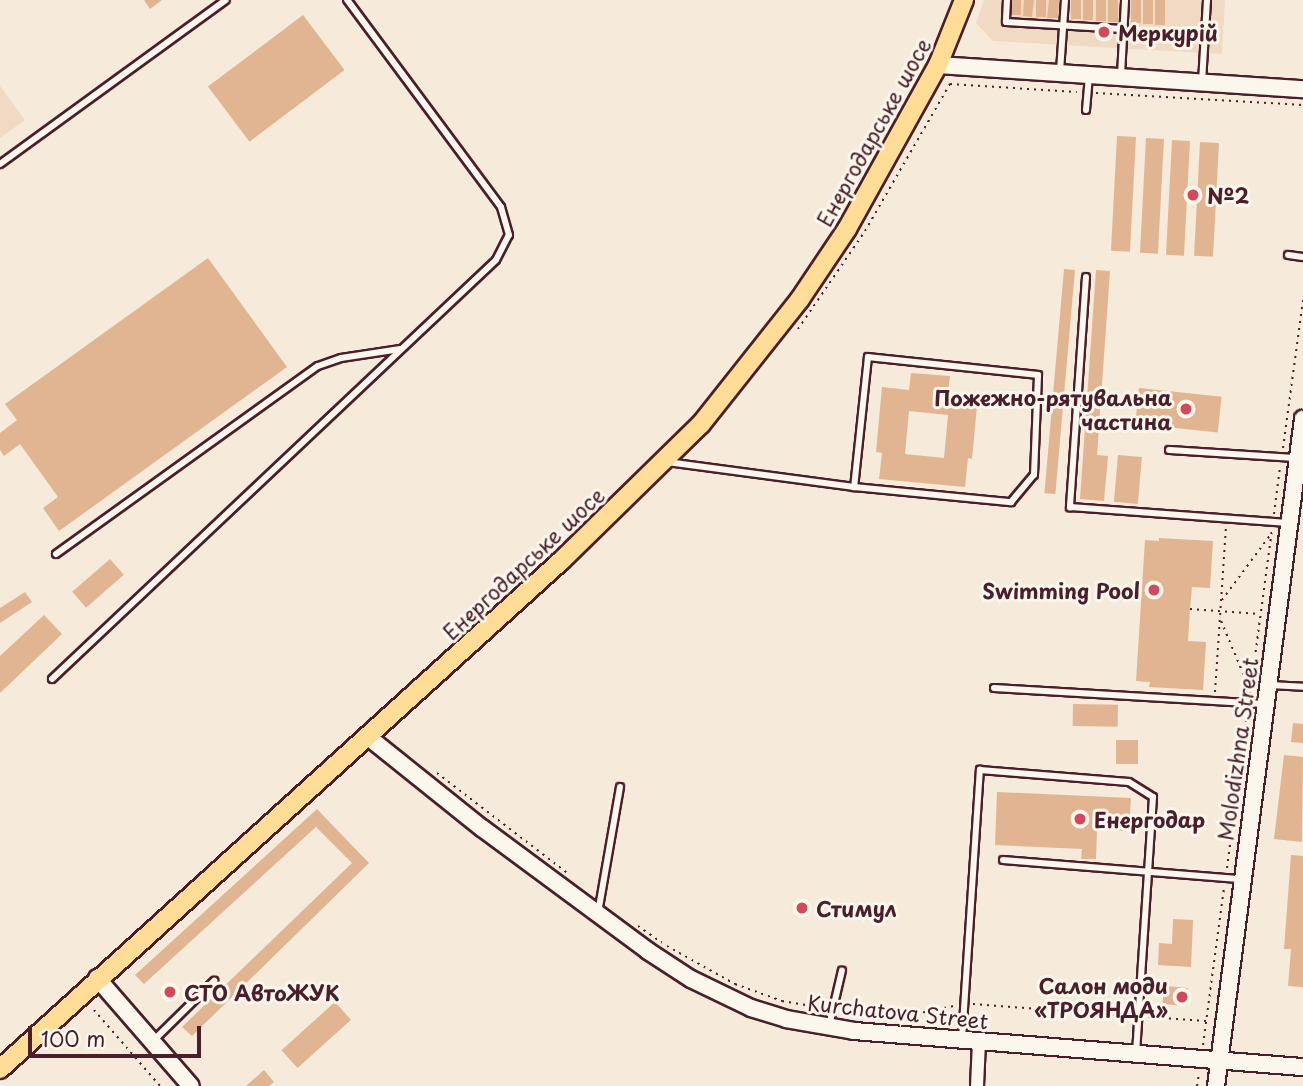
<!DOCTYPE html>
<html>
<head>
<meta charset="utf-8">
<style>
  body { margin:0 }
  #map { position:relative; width:1303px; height:1086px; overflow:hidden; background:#f6eada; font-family:"Playpen Sans",sans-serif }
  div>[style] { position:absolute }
  .built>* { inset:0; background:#f0dac4 }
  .building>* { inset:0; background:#e1b591; transform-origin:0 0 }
  .path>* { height:2px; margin-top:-1px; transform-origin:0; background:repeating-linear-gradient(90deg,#4a1f2b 0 2px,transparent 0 7px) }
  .roads { filter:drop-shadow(2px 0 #4a1f2b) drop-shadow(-2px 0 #4a1f2b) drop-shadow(0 2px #4a1f2b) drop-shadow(0 -2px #4a1f2b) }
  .lane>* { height:6px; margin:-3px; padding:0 3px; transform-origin:3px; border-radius:3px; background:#fbf7ec }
  .street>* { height:12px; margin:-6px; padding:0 6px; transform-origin:6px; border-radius:6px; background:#fbf7ec }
  .secondary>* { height:16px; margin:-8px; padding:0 8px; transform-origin:8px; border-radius:8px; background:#fbf7ec }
  .primary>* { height:18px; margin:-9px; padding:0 9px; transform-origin:9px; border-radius:9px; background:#ffdd96 }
  .dots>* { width:19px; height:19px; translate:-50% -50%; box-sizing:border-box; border:4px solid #fbf7ec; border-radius:50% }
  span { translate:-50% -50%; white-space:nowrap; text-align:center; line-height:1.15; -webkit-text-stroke:6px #fbf7ec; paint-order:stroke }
  .poi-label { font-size:21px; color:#4a1f2b; font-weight:700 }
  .left { translate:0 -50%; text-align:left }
  .right { translate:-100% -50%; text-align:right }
  .street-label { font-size:21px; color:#4a1f2b }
  .scale { position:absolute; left:28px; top:1026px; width:173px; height:32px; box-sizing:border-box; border:4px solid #4a1f2b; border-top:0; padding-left:9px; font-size:21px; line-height:24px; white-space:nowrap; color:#4a1f2b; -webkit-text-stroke:5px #fbf7ec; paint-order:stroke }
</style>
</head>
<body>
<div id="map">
  <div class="built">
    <i style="clip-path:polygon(984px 0,1225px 0,1222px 54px,993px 41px,976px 23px)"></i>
    <i style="clip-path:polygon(0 86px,25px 120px,0 138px)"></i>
  </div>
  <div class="building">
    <i style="clip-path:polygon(144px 0,162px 0,150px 9px)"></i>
    <i style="left:1011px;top:0;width:10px;height:15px"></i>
    <i style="clip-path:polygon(1024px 0,1034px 0,1032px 17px,1023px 16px)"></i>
    <i style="left:1036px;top:0;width:10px;height:17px"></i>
    <i style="clip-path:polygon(1049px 0,1059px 0,1058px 18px,1047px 18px)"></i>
    <i style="left:1071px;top:0;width:10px;height:19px"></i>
    <i style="left:1083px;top:0;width:10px;height:20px"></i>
    <i style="left:1096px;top:0;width:10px;height:21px"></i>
    <i style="left:1108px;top:0;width:10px;height:22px"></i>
    <i style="left:1131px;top:0;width:10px;height:23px"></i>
    <i style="left:1143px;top:0;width:10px;height:24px"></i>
    <i style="left:1155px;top:0;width:10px;height:25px"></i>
    <i style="left:303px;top:15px;width:69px;height:119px;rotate:53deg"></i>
    <i style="left:1117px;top:136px;width:19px;height:115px;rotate:3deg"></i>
    <i style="left:1146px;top:138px;width:18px;height:115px;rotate:3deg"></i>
    <i style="left:1172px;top:140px;width:18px;height:115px;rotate:3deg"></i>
    <i style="left:1200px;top:142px;width:19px;height:114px;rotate:3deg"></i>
    <i style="clip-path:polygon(208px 258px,287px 367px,59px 531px,43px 508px,58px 497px,20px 444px,4px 456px,0 450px,0 433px,17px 420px,5px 404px)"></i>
    <i style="left:1064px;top:269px;width:11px;height:225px;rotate:5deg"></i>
    <i style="clip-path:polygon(1096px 270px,1110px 271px,1097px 455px,1108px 456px,1104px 501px,1080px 499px)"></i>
    <i style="clip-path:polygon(evenodd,911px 373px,950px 376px,948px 393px,978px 396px,972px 459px,968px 458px,965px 487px,879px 479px,882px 453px,876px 452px,882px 387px,909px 390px,911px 373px,909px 411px,948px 415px,944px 458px,905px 454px,909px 411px)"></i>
    <i style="left:1139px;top:388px;width:83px;height:36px;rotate:6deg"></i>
    <i style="left:1118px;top:455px;width:24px;height:47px;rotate:5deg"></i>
    <i style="clip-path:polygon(1159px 538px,1213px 541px,1210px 588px,1192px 587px,1190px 609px,1188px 641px,1206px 642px,1203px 690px,1149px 687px,1150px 682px,1136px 681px,1145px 540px,1159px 541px)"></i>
    <i style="left:110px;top:559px;width:21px;height:50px;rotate:49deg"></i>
    <i style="clip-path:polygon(25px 592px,32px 602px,0 623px,0 608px)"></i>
    <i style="clip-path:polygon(44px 615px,62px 634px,0 693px,0 656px)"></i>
    <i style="left:1073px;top:704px;width:45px;height:22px;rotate:1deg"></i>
    <i style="clip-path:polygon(1293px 723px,1303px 724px,1303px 743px,1291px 742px)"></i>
    <i style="left:1116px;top:740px;width:22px;height:24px"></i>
    <i style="clip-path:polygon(1284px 755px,1303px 757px,1302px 842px,1274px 839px)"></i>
    <i style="clip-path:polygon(997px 792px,1131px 798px,1129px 831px,1097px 830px,1096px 859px,1081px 859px,1082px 849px,995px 845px)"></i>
    <i style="clip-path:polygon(317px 809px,369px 863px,192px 1036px,182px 1027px,352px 863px,316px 827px,144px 984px,135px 975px)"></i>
    <i style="clip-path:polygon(1291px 855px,1303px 856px,1303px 987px,1288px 986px,1291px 949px,1284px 949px)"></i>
    <i style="clip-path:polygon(1173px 919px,1193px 920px,1191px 967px,1158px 965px,1159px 943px,1172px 944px)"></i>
    <i style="left:1164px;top:986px;width:24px;height:18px;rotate:5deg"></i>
    <i style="left:335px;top:1002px;width:24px;height:72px;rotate:48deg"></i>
    <i style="clip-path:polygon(264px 1070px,274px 1082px,269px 1086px,246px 1086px)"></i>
  </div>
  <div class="path">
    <i style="left:1096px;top:93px;width:207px;rotate:3.3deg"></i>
    <i style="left:798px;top:329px;width:119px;rotate:-55.6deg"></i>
    <i style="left:865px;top:231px;width:170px;rotate:-60deg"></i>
    <i style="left:950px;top:84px;width:127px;rotate:3.6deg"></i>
    <i style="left:1283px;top:448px;width:149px;rotate:-82.3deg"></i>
    <i style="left:1274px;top:514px;width:47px;rotate:-82.7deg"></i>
    <i style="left:1222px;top:600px;width:82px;rotate:-53.4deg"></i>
    <i style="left:1190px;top:609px;width:70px;rotate:4.1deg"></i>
    <i style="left:1221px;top:621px;width:75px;rotate:67.2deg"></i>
    <i style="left:1215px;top:692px;width:165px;rotate:-86.2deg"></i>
    <i style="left:1250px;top:694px;width:165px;rotate:-82.4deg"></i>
    <i style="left:437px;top:773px;width:163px;rotate:37.5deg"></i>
    <i style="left:1227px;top:868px;width:155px;rotate:-82.6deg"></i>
    <i style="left:638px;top:926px;width:29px;rotate:35deg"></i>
    <i style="left:667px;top:946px;width:78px;rotate:29.2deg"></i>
    <i style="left:735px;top:984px;width:50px;rotate:19.9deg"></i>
    <i style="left:782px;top:1001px;width:42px;rotate:9.7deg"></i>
    <i style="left:973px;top:1004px;width:155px;rotate:4.4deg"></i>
    <i style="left:94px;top:1010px;width:101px;rotate:49deg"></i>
    <i style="left:842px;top:1011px;width:54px;rotate:7.4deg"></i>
    <i style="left:896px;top:1018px;width:59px;rotate:-11.7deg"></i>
    <i style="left:1148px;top:1017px;width:58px;rotate:3.9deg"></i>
    <i style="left:1203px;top:1045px;width:159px;rotate:-82.4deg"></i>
    <i style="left:1197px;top:1086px;width:12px;rotate:-81deg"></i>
  </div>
  <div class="roads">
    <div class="lane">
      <i style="left:1007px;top:0;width:22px;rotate:93deg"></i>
      <i style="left:1006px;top:22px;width:117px;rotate:3.4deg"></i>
      <i style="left:1060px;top:71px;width:71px;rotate:-86deg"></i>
      <i style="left:1121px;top:75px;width:75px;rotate:-86.9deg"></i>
      <i style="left:1202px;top:82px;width:82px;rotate:-86.5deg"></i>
      <i style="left:1086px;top:110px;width:33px;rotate:-85deg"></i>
      <i style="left:0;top:164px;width:279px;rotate:-36deg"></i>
      <i style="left:1288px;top:255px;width:15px;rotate:8deg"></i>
      <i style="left:1086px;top:277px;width:231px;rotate:94deg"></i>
      <i style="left:1070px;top:507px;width:219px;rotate:4.2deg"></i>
      <i style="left:1169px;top:450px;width:127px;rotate:3.6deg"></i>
      <i style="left:667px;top:462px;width:189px;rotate:7.6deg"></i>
      <i style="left:854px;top:487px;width:158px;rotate:5.5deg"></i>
      <i style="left:1011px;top:502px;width:35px;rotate:-50deg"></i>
      <i style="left:1034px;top:475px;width:100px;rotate:-87.7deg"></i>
      <i style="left:1038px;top:375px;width:171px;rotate:-174deg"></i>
      <i style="left:868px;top:357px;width:131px;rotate:96.1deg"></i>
      <i style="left:56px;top:554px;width:322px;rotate:-35.7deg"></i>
      <i style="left:318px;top:366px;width:24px;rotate:-19deg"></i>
      <i style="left:341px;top:358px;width:60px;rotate:-8.7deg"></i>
      <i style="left:52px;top:679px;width:610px;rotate:-43.34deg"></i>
      <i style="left:496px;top:260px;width:28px;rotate:-63deg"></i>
      <i style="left:509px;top:235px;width:29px;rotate:-106deg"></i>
      <i style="left:501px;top:207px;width:258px;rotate:-126.6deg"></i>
      <i style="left:1270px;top:685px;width:33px;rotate:3deg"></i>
      <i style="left:994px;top:688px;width:271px;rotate:3.4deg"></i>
      <i style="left:1003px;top:860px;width:239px;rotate:4.6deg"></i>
      <i style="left:598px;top:913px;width:128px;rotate:-80.1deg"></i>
      <i style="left:829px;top:1026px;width:57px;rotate:-76.9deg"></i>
      <i style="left:962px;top:1039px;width:270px;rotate:-86.2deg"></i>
      <i style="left:980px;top:770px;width:149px;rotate:4.6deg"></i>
      <i style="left:1129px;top:782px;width:28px;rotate:32deg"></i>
      <i style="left:1153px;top:797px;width:257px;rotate:93.8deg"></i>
      <i style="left:153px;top:1041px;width:86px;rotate:-44.5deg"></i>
    </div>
    <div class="street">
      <i style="left:977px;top:1086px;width:44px;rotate:-87.4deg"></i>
    </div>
    <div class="secondary">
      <i style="left:938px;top:65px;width:366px;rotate:3.8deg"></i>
      <i style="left:367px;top:736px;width:147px;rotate:38.7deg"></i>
      <i style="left:482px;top:828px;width:207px;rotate:36.5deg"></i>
      <i style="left:648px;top:951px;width:51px;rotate:33.1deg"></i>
      <i style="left:691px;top:979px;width:67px;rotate:25.8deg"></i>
      <i style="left:751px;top:1008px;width:37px;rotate:17deg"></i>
      <i style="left:786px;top:1019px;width:69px;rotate:10deg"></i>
      <i style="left:854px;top:1031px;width:450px;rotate:4.6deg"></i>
      <i style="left:97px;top:978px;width:143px;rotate:49deg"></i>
      <i style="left:1216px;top:1086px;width:673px;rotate:-82.57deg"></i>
    </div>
    <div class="primary">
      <i style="left:0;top:1069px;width:758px;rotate:-42.17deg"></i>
      <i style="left:562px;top:560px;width:194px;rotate:-44.4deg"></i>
      <i style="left:701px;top:424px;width:159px;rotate:-51.6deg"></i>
      <i style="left:800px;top:299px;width:84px;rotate:-56.1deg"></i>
      <i style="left:847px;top:229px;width:188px;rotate:-61deg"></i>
      <i style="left:938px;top:65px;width:70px;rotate:-68.2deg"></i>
    </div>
  </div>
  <div class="dots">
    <i style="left:1104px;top:32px;background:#d1495b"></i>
    <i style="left:1193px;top:195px;background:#d1495b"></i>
    <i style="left:1186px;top:409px;background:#d1495b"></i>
    <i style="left:1154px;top:590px;background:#d1495b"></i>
    <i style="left:1080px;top:819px;background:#d1495b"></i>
    <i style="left:802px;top:908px;background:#d1495b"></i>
    <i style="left:170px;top:992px;background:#d1495b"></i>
    <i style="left:1182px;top:997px;background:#d1495b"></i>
  </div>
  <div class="poi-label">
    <span class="left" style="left:1118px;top:32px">Меркурій</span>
    <span class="left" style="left:1207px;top:195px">№2</span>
    <span class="right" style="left:1172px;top:409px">Пожежно-рятувальна<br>частина</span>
    <span class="right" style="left:1140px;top:590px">Swimming Pool</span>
    <span class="left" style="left:1094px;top:819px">Енергодар</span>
    <span class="left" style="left:816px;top:908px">Стимул</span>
    <span class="right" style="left:1168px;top:997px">Салон моди<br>«ТРОЯНДА»</span>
    <span class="left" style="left:184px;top:992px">СТО АвтоЖУК</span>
  </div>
  <div class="street-label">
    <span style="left:873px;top:132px;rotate:-61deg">Енергодарське шосе</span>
    <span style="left:523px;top:563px;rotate:-43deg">Енергодарське шосе</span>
    <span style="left:1237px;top:749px;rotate:-82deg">Molodizhna Street</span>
    <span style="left:898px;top:1011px;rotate:6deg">Kurchatova Street</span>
  </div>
  <div class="scale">100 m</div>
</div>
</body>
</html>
